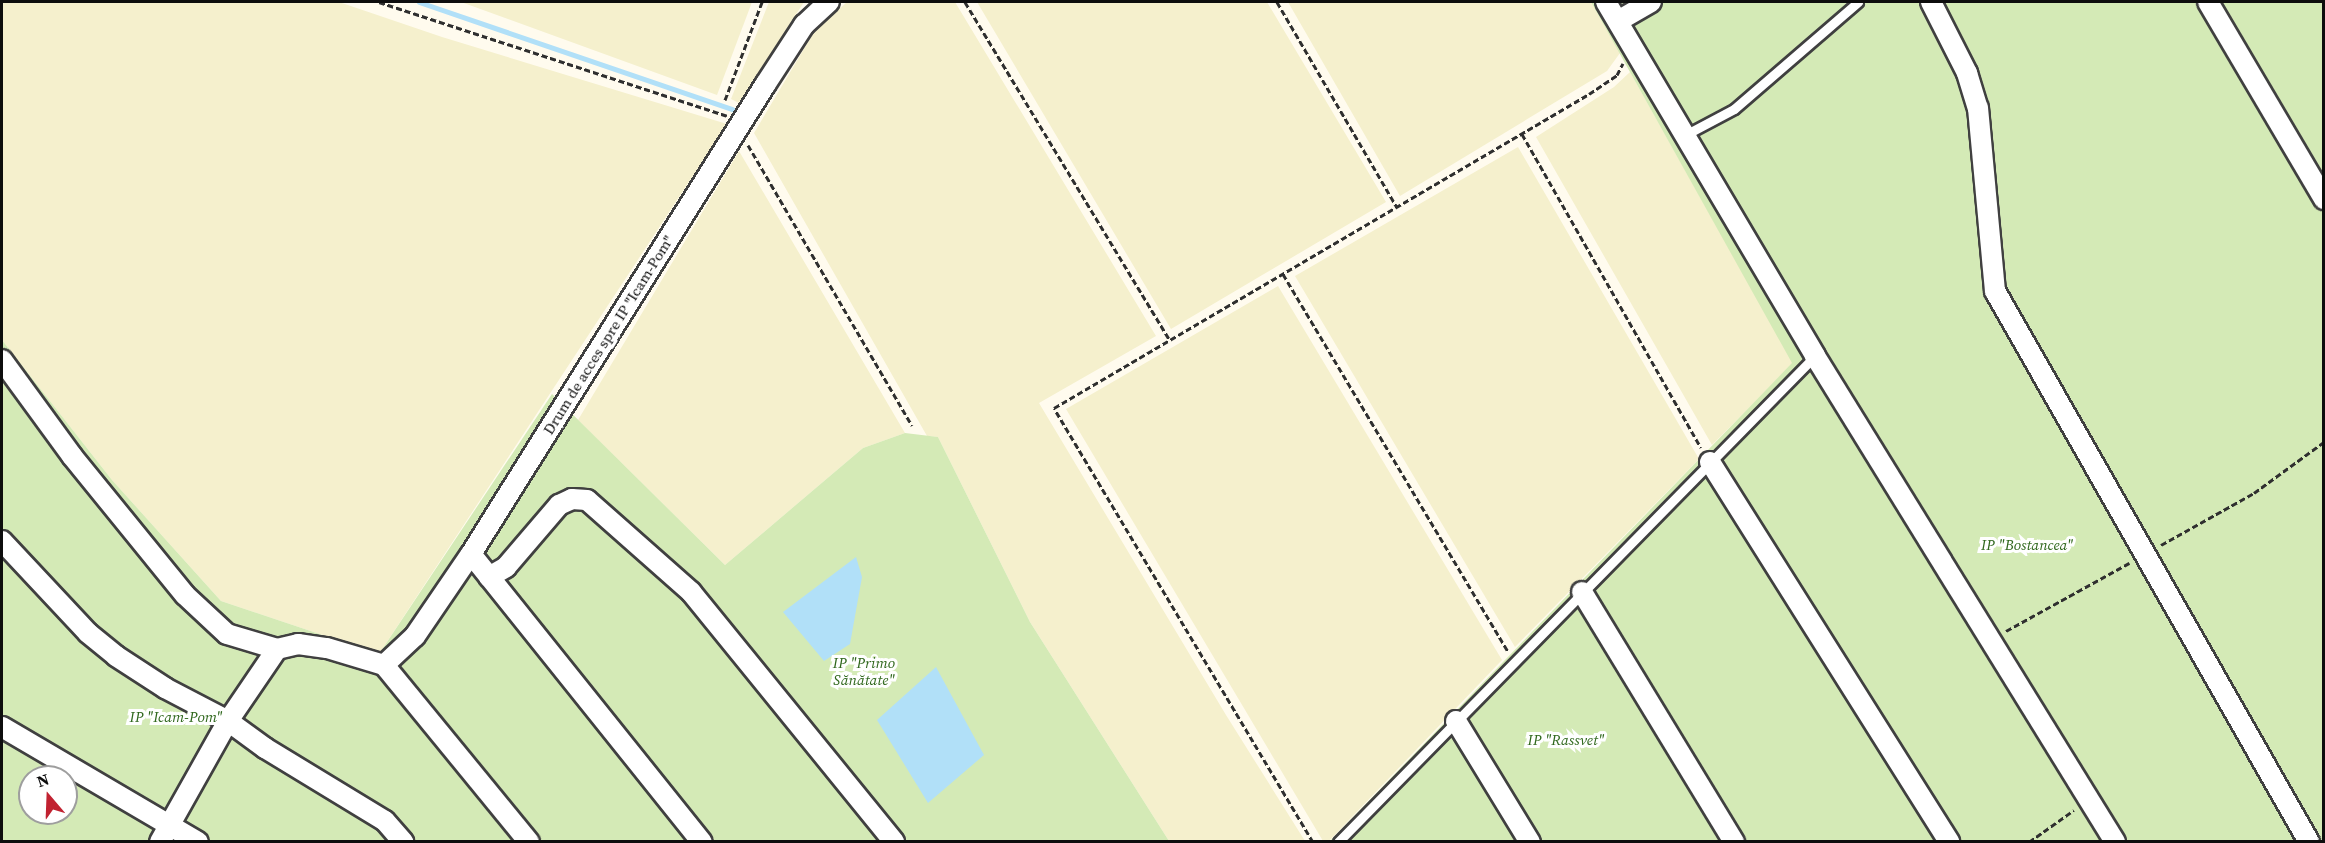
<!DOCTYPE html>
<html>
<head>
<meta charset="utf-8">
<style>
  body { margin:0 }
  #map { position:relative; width:2325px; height:843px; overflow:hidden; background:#fffbee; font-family:"Source Serif 4",serif }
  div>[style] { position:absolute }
  .farmland>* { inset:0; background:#f5f0cd }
  .green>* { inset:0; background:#d4eab6 }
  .water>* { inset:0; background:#b1e0f8 }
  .stream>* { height:5px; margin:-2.5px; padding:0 2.5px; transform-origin:2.5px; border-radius:2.5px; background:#b1e0f8 }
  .path>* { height:3px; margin-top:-1.5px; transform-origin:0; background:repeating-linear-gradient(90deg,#2f2f2f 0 6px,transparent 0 9px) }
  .roads { filter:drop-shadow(2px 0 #404040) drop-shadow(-2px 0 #404040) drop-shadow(0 2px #404040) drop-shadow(0 -2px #404040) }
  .lane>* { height:9px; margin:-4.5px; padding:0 4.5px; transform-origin:4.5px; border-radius:4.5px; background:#fff }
  .street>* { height:20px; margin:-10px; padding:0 10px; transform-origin:10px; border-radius:10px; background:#fff }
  span { translate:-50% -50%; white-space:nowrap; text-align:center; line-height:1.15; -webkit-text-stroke:6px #fff; paint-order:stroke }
  .street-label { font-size:15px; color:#0d0d0d }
  .park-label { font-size:15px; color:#2f671c; font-style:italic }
  .frame { position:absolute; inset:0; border:3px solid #0d0d0d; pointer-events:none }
  .north { position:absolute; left:18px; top:765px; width:60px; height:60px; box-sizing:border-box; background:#fff; border:2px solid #9e9e9e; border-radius:50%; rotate:341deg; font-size:16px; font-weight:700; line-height:24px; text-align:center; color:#0d0d0d }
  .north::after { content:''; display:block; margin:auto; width:21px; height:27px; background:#c12231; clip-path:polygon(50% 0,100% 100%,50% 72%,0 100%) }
</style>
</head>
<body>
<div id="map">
  <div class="farmland">
    <i style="clip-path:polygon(2px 2px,339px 2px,442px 37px,727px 124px,379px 654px,221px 601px,112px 480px,2px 340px)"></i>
    <i style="clip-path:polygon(461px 2px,752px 2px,717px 95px)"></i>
    <i style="clip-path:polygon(769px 2px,804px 2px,739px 103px,731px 99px)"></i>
    <i style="clip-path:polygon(847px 2px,955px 2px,1156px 336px,1039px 403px,1226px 715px,1305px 841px,1169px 841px,1030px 622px,938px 437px,927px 436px,754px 133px,814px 32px)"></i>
    <i style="clip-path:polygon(977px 2px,1267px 2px,1386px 202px,1171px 329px)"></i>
    <i style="clip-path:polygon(1288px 2px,1591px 2px,1620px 53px,1607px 71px,1400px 196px)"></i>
    <i style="clip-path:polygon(1630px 72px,1793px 363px,1712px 445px,1536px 137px,1614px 87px)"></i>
    <i style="clip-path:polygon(1518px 147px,1699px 459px,1515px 647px,1295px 276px)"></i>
    <i style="clip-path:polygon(739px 151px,905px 433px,863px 448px,725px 565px,578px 420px)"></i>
    <i style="clip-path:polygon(1278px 286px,1502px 660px,1329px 841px,1323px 841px,1066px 409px)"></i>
  </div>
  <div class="green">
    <i style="clip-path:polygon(1591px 2px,2323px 2px,2323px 841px,1329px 842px,1792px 363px)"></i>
    <i style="clip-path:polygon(evenodd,2px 340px,112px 480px,221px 601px,379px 654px,552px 394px,725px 565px,863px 448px,905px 433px,938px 437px,1030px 622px,1169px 841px,518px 841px,479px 792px,417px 725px,515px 841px,2px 841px,2px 340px,30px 777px,66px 777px,66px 813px,30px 813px,30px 777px)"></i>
  </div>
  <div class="water">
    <i style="clip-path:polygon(856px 557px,862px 577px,850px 644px,824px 661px,783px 612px)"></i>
    <i style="clip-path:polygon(936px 667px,984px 755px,928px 803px,877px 720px)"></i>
  </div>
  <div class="stream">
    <i style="left:419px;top:2px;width:331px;rotate:18.9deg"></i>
  </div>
  <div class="path">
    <i style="left:379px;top:2px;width:366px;rotate:18.1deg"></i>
    <i style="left:965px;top:2px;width:395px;rotate:58.8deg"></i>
    <i style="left:1277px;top:2px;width:238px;rotate:59.7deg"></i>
    <i style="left:725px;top:100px;width:105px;rotate:-69.3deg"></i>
    <i style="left:1522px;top:134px;width:361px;rotate:60.3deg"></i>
    <i style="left:748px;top:145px;width:325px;rotate:59.7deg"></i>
    <i style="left:1283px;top:274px;width:440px;rotate:59.2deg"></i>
    <i style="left:2161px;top:545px;width:107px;rotate:-29.2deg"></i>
    <i style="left:2254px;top:493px;width:87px;rotate:-36.1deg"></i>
    <i style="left:2006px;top:631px;width:141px;rotate:-28.9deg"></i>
    <i style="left:1313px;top:842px;width:505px;rotate:-120.83deg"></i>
    <i style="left:1054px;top:408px;width:620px;rotate:-30.41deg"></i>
    <i style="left:1589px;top:94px;width:34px;rotate:-34deg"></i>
    <i style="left:1617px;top:75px;width:13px;rotate:-63deg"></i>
    <i style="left:2029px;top:842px;width:55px;rotate:-35.4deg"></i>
  </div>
  <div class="roads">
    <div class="lane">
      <i style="left:1685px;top:135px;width:55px;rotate:-28deg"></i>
      <i style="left:1734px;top:109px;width:164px;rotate:-40.8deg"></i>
      <i style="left:1338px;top:842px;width:681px;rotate:-45.54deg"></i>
    </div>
    <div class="street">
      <i style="left:1606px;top:2px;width:411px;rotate:59.4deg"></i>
      <i style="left:1815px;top:356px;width:571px;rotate:58.31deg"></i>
      <i style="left:1931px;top:2px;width:80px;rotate:63.1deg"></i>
      <i style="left:1967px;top:73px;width:37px;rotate:73deg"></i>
      <i style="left:1978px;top:108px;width:184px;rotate:84.7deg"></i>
      <i style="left:1995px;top:291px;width:634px;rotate:60.32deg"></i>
      <i style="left:2208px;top:2px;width:229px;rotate:59.5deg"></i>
      <i style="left:1618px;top:21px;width:38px;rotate:-30deg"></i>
      <i style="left:2px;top:360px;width:119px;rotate:53.9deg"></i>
      <i style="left:72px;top:456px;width:179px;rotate:50.9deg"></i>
      <i style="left:185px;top:595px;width:57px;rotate:42.9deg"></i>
      <i style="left:227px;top:634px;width:52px;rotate:16.7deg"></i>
      <i style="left:1710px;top:462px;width:449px;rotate:57.8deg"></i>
      <i style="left:2px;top:541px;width:126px;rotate:46.9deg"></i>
      <i style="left:88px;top:633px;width:36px;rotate:39deg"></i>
      <i style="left:116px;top:656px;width:59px;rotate:33.1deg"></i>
      <i style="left:165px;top:688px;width:71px;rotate:27.6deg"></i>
      <i style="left:228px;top:721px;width:46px;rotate:36.1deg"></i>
      <i style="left:265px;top:748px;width:140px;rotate:31.3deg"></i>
      <i style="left:385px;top:821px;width:28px;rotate:49deg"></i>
      <i style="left:471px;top:554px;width:369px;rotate:51.3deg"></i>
      <i style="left:489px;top:577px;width:20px;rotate:-30deg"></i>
      <i style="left:506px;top:567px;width:82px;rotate:-49.5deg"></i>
      <i style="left:559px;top:505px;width:14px;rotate:-25deg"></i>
      <i style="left:572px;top:499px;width:15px;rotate:4deg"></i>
      <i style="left:587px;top:500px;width:139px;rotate:41.5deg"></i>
      <i style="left:691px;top:592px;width:322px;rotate:50.9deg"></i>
      <i style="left:1582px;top:592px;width:293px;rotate:58.7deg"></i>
      <i style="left:384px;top:665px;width:42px;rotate:-43.1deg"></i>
      <i style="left:415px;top:636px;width:99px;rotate:-55.7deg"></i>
      <i style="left:471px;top:554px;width:554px;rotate:-57.92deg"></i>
      <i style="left:765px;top:85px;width:72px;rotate:-57deg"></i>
      <i style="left:804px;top:25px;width:34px;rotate:-43deg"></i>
      <i style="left:1456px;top:721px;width:142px;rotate:58.6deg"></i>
      <i style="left:2px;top:727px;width:227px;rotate:30.4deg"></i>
      <i style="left:160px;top:842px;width:139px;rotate:-60.7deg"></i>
      <i style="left:228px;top:721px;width:87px;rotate:-55.8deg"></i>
      <i style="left:277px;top:649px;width:22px;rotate:-13deg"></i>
      <i style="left:298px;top:644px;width:29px;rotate:8deg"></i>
      <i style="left:327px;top:648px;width:59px;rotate:16.6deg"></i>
      <i style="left:384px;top:665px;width:229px;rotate:50.7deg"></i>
    </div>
  </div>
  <div class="street-label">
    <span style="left:608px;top:335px;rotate:-58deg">Drum de acces spre IP "Icam-Pom"</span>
  </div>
  <div class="park-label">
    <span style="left:2027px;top:545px">IP "Bostancea"</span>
    <span style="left:864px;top:671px">IP "Primo<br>Sănătate"</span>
    <span style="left:176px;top:717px">IP "Icam-Pom"</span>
    <span style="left:1566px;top:740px">IP "Rassvet"</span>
  </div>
  <div class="frame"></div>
  <div class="north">N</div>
</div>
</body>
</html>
